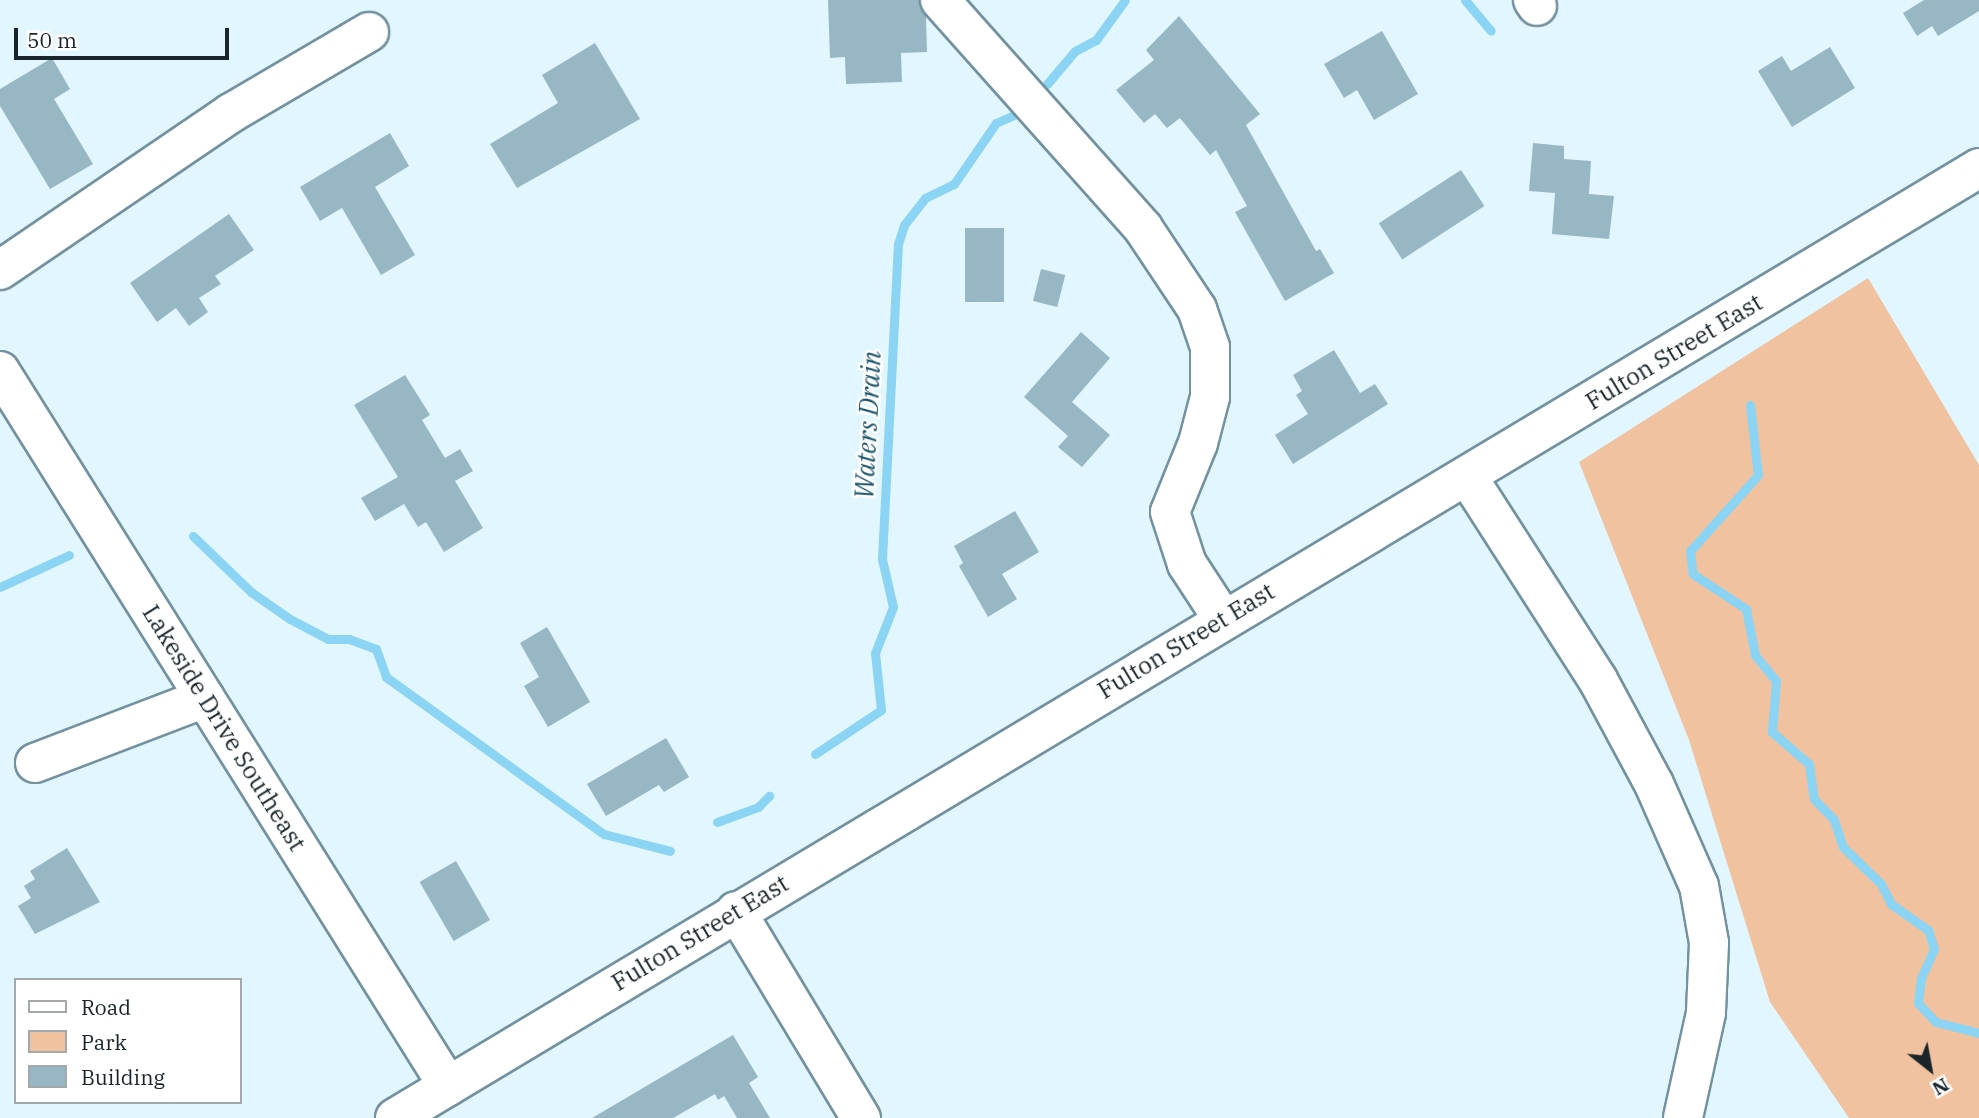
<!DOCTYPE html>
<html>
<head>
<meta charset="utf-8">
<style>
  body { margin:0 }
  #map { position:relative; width:1979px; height:1118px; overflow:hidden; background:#e2f6ff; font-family:"IBM Plex Serif",serif }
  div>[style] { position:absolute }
  .green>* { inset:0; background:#f0c2a0 }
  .stream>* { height:9px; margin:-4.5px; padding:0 4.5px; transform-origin:4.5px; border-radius:4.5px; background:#8bd4f4 }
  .building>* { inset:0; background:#97b7c5; transform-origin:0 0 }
  .roads { filter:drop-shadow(2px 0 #73929f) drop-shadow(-2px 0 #73929f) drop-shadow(0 2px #73929f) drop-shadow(0 -2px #73929f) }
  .minor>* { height:38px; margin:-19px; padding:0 19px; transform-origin:19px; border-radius:19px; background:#fff }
  .major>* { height:38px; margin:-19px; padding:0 19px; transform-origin:19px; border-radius:19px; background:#fff }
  span { translate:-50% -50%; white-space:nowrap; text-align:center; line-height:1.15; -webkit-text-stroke:5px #fff; paint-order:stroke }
  .street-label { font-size:24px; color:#19252a }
  .water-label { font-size:26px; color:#1b556b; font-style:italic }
  .legend { position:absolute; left:14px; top:978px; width:228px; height:126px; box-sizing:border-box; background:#fff; border:2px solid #a3a8aa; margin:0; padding:9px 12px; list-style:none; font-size:21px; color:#19252a }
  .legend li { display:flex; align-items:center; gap:14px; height:35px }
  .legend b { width:35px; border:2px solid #a3a8aa }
  .north { position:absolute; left:1895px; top:1034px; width:70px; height:70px; -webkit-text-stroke:5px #fff; paint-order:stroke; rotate:149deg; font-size:19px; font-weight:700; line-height:28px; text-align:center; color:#19252a }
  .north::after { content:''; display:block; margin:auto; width:24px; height:32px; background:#19252a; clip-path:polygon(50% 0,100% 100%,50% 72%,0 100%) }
  .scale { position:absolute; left:14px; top:28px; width:215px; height:32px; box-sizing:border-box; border:4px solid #19252a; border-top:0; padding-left:9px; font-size:21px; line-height:24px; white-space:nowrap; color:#19252a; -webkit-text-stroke:5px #fff; paint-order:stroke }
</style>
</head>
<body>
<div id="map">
  <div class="green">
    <i style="clip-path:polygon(1868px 278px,1979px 465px,1979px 1118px,1849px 1118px,1770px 1002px,1689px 740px,1579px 462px)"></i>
  </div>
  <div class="stream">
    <i style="left:1465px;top:0;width:40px;rotate:50deg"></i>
    <i style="left:1047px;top:84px;width:43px;rotate:-49.7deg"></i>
    <i style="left:1075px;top:51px;width:24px;rotate:-28deg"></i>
    <i style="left:1096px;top:40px;width:49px;rotate:-54.1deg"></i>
    <i style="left:1750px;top:405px;width:70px;rotate:83.5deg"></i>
    <i style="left:1758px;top:475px;width:102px;rotate:131.8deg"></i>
    <i style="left:1690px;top:551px;width:23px;rotate:83deg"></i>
    <i style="left:1693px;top:574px;width:64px;rotate:33.4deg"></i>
    <i style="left:1746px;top:609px;width:47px;rotate:78.9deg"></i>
    <i style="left:1755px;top:655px;width:33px;rotate:51deg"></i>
    <i style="left:1776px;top:681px;width:51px;rotate:94.5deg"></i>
    <i style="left:1772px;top:732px;width:49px;rotate:40.9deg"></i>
    <i style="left:1809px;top:764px;width:35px;rotate:82deg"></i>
    <i style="left:1814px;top:799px;width:29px;rotate:46deg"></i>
    <i style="left:1834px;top:820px;width:28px;rotate:72deg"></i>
    <i style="left:1843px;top:847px;width:53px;rotate:44.2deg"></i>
    <i style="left:1881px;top:884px;width:22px;rotate:63deg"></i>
    <i style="left:1891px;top:904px;width:45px;rotate:35.1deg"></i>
    <i style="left:1928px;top:930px;width:20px;rotate:72deg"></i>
    <i style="left:1934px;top:949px;width:32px;rotate:114deg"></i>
    <i style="left:1921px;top:978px;width:25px;rotate:97deg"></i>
    <i style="left:1918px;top:1003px;width:26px;rotate:47deg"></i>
    <i style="left:1936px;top:1022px;width:44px;rotate:14.3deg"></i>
    <i style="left:193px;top:536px;width:81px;rotate:44deg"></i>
    <i style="left:251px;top:592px;width:47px;rotate:34.7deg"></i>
    <i style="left:290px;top:619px;width:43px;rotate:27.8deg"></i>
    <i style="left:328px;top:639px;width:21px"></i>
    <i style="left:349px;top:639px;width:29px;rotate:20deg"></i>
    <i style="left:376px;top:649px;width:30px;rotate:70deg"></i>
    <i style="left:386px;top:677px;width:269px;rotate:35.8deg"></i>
    <i style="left:604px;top:834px;width:68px;rotate:14.4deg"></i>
    <i style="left:0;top:587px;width:76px;rotate:-24.9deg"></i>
    <i style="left:815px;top:754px;width:79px;rotate:-33.7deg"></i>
    <i style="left:881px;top:710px;width:57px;rotate:-96deg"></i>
    <i style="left:875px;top:653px;width:49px;rotate:-68.6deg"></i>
    <i style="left:893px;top:607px;width:49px;rotate:-102.9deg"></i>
    <i style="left:882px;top:559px;width:315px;rotate:-87.1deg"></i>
    <i style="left:898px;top:244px;width:20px;rotate:-72deg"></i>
    <i style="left:904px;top:225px;width:34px;rotate:-52deg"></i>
    <i style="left:925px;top:198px;width:32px;rotate:-26deg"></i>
    <i style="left:954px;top:184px;width:74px;rotate:-55.5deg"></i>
    <i style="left:996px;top:123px;width:24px;rotate:-24deg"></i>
    <i style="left:717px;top:822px;width:44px;rotate:-20.1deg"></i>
    <i style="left:758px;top:807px;width:16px;rotate:-45deg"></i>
  </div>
  <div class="building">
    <i style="clip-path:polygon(828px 0,919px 0,926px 17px,927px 52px,901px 53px,902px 82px,846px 84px,845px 57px,830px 58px)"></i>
    <i style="clip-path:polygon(1924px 0,1979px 0,1979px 11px,1938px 36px,1932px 26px,1917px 36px,1903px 13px)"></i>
    <i style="clip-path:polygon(1179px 16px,1260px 114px,1246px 125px,1316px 251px,1320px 249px,1334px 273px,1285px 301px,1235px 212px,1247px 206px,1216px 150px,1210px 155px,1180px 118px,1167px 128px,1155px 114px,1144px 123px,1116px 90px,1154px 60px,1146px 50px)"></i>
    <i style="clip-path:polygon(1382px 31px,1418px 94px,1374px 120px,1357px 90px,1344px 98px,1324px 64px)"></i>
    <i style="clip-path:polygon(595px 43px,640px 119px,517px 188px,490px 144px,558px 103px,542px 75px)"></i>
    <i style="clip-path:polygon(1830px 47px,1855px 88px,1792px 127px,1758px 71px,1782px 56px,1791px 71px)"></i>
    <i style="clip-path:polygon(52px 58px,70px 89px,54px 99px,93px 164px,50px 189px,0 106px,0 89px)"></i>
    <i style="clip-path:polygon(390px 133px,409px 166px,375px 187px,415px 255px,381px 275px,342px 208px,320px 221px,300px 187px)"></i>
    <i style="clip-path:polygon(1533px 143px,1564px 146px,1564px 159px,1591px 161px,1589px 194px,1614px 196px,1609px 239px,1552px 234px,1555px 193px,1529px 191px)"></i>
    <i style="left:1461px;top:170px;width:43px;height:98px;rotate:57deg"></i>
    <i style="clip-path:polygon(229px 214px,254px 250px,215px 276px,221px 284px,199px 298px,208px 312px,189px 326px,176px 308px,157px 322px,130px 283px)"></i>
    <i style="left:965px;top:228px;width:39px;height:74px"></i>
    <i style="left:1041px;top:269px;width:25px;height:33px;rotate:14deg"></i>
    <i style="clip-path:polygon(1081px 332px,1110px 358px,1072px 402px,1110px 435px,1082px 467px,1058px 447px,1068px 436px,1024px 397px)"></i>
    <i style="clip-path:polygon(1334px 350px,1360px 393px,1375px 384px,1388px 404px,1293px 464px,1275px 435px,1308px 414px,1296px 395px,1302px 391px,1293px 375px)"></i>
    <i style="clip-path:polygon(405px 375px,430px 415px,422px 420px,445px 458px,460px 449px,473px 471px,455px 481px,483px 528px,444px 552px,426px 522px,418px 527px,404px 504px,375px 521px,361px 498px,398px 477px,354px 405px)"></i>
    <i style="clip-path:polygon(1015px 511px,1039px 552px,1002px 574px,1017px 599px,988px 617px,959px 566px,963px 563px,954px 546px)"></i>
    <i style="clip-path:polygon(547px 627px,590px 702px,548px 727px,524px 686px,539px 677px,520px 643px)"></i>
    <i style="clip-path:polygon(666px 738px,689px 777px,664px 792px,659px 785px,606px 816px,587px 784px)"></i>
    <i style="clip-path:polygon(67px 848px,100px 902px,35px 934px,18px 906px,31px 898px,24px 886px,35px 879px,30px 871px)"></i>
    <i style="left:456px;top:861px;width:68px;height:42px;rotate:60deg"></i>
    <i style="clip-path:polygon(733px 1035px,758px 1077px,749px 1083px,770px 1118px,737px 1118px,724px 1096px,718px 1100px,715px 1094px,673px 1118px,592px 1118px)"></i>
  </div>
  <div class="roads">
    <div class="minor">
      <i style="left:940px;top:0;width:305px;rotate:48.3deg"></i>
      <i style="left:1143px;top:228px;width:97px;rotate:56.3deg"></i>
      <i style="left:1197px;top:309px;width:40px;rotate:71.1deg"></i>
      <i style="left:1210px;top:347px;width:50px;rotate:90deg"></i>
      <i style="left:1210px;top:397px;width:48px;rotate:104.6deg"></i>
      <i style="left:1198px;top:443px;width:74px;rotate:112.1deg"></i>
      <i style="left:1170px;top:512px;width:55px;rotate:71.9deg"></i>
      <i style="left:1187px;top:564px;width:66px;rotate:56.8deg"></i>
      <i style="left:1533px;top:0;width:7px;rotate:56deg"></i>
      <i style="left:0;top:270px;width:279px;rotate:-34.2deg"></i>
      <i style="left:231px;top:113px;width:160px;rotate:-30.4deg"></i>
      <i style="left:0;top:371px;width:844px;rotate:57.93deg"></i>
      <i style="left:1467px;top:476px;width:242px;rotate:57.3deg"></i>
      <i style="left:1598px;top:680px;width:118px;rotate:61.7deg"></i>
      <i style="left:1654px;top:784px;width:111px;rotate:66.2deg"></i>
      <i style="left:1699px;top:886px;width:58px;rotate:80deg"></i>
      <i style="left:1709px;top:943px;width:70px;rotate:92.5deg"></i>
      <i style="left:1706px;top:1013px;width:107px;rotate:102.4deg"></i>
      <i style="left:35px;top:763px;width:182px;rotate:-20.9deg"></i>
      <i style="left:736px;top:911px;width:242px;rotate:58.9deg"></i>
    </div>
    <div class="major">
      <i style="left:395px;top:1118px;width:1847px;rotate:-30.95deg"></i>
    </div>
  </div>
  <div class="street-label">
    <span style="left:1674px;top:352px;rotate:-31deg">Fulton Street East</span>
    <span style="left:1186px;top:641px;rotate:-31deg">Fulton Street East</span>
    <span style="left:224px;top:728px;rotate:58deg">Lakeside Drive Southeast</span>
    <span style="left:700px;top:933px;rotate:-31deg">Fulton Street East</span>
  </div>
  <div class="water-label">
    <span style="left:868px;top:425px;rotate:-87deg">Waters Drain</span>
  </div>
  <ul class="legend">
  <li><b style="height:9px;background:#fff"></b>Road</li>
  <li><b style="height:19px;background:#f0c2a0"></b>Park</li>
  <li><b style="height:19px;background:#97b7c5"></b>Building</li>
  </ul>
  <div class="north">N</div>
  <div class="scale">50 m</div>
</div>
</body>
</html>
